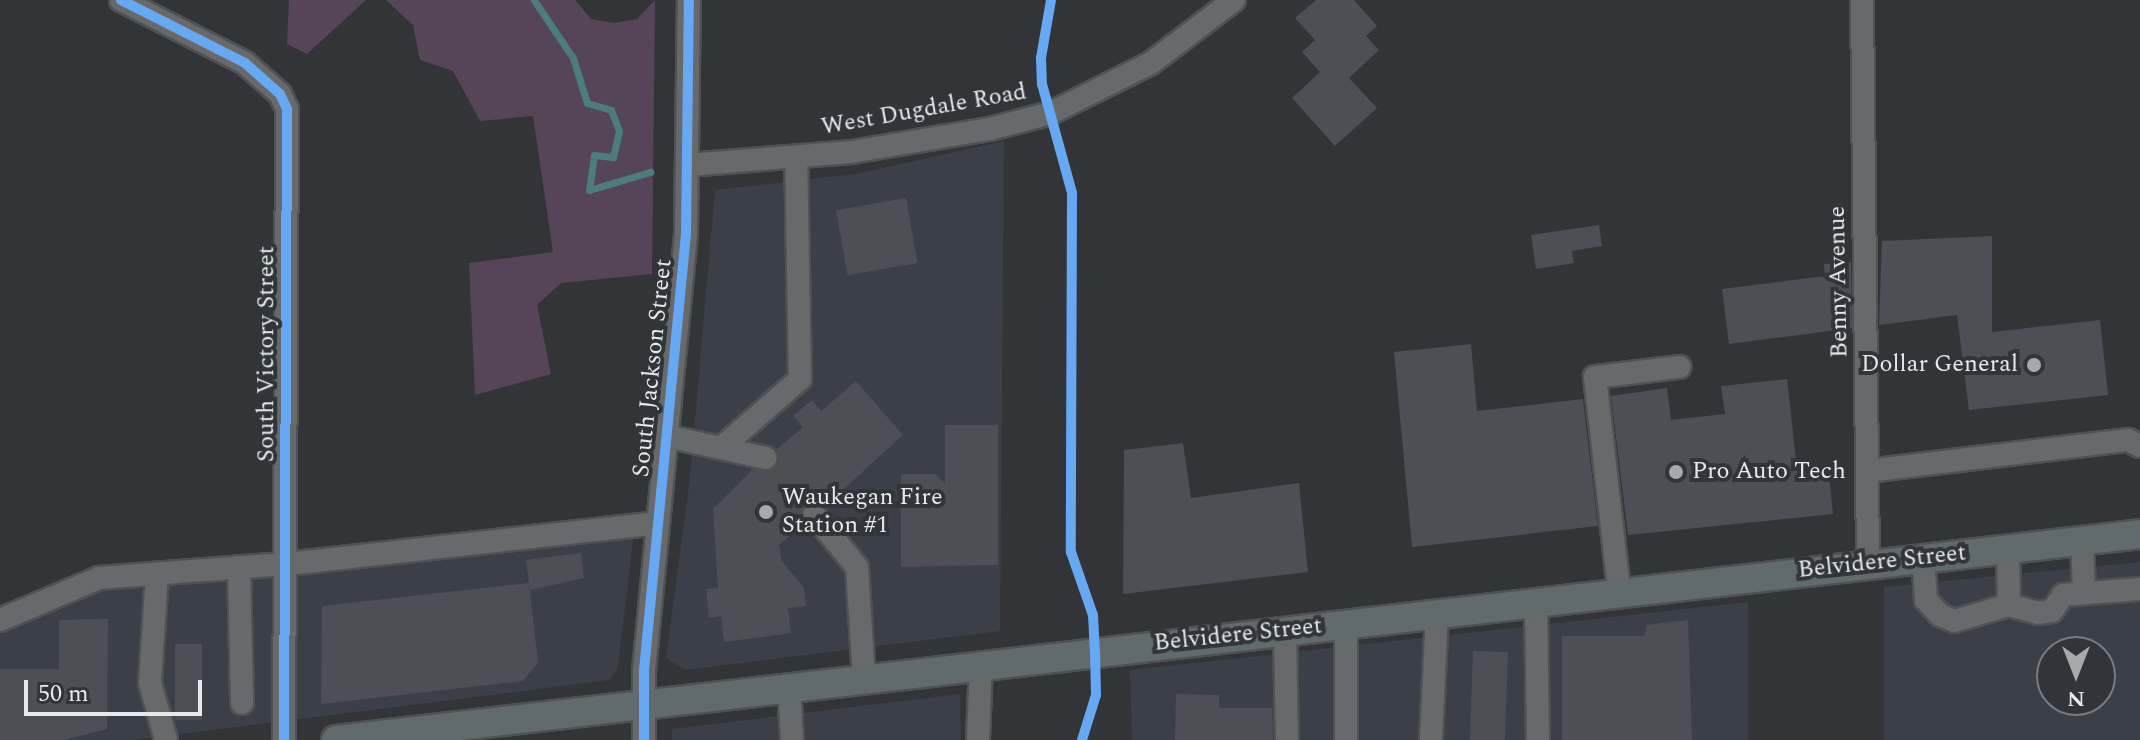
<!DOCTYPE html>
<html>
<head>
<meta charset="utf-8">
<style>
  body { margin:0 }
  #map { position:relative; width:2140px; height:740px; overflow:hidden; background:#323437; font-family:Spectral,serif }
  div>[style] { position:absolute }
  .built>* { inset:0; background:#3b3f48 }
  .green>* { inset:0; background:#564559 }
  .stream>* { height:7px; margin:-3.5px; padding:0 3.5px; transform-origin:3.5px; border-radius:3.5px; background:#4b7d7e }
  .building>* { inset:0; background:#4e4e56; transform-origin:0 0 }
  .minor-tunnel>* { height:22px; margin-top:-11px; transform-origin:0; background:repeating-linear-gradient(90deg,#4d4f52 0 22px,transparent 0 33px) }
  .roads { filter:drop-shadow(2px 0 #4f5154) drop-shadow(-2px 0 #4f5154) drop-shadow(0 2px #4f5154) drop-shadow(0 -2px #4f5154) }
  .minor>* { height:22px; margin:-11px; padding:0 11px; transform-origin:11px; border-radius:11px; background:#68696a }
  .major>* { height:28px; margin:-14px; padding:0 14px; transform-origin:14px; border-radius:14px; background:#616a6d }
  .cycleway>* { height:10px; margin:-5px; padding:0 5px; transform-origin:5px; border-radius:5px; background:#66a8f1 }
  .dots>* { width:22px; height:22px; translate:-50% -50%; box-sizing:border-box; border:4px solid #313438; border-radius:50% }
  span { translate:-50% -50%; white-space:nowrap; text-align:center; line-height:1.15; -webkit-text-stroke:8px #313438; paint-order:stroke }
  .street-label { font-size:24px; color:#e6e8eb }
  .poi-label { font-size:24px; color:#e6e8eb }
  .right { translate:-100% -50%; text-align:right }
  .left { translate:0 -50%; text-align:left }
  .north { position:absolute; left:2036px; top:636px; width:80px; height:80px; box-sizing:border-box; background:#313438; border:2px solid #797c80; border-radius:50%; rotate:180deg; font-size:22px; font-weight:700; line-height:32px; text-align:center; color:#e6e8eb }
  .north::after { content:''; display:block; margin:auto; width:28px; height:36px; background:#a7a9ac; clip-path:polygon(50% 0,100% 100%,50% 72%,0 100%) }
  .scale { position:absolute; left:24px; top:680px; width:178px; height:36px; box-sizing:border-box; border:4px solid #e6e8eb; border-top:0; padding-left:10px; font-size:24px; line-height:28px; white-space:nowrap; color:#e6e8eb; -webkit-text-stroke:6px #313438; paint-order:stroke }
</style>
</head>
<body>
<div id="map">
  <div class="built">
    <i style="clip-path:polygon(1004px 141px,1000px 631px,686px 670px,666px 658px,690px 478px,715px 190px,856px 174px)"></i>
    <i style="clip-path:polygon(636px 514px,618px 667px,609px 680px,134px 740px,0 740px,0 610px,94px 570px)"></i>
    <i style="clip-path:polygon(evenodd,2140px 562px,2140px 740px,1884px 740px,1884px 587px,2140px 562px,2052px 652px,2100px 652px,2100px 700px,2052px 700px,2052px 652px)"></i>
    <i style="clip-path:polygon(1748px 602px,1748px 740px,1132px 740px,1130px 670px)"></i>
    <i style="clip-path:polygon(960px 694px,961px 740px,672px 740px,672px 729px)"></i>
  </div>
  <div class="green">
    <i style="clip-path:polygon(289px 0,366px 0,307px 54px,287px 44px)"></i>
    <i style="clip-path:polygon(386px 0,575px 0,591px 19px,614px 23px,637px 19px,655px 0,652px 274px,561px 283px,537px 305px,551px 374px,475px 395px,469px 263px,553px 252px,533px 116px,480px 121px,453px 71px,420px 60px,413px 25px)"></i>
  </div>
  <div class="stream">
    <i style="left:534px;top:0;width:70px;rotate:56.1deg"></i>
    <i style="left:573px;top:58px;width:47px;rotate:72.7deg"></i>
    <i style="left:587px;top:103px;width:25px;rotate:16deg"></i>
    <i style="left:611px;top:110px;width:22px;rotate:69deg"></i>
    <i style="left:619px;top:131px;width:27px;rotate:103deg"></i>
    <i style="left:613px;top:157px;width:19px;rotate:-174deg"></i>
    <i style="left:594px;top:155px;width:35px;rotate:98deg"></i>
    <i style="left:589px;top:190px;width:64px;rotate:-16.4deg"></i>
  </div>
  <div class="building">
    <i style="clip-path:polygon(1316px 0,1354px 0,1377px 26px,1366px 36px,1379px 50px,1349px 78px,1377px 108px,1335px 146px,1292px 98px,1320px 72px,1302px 52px,1315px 40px,1295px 18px)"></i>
    <i style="left:906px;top:198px;width:66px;height:71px;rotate:80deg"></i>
    <i style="clip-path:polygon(1599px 225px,1602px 246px,1572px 251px,1574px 263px,1536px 269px,1531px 235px)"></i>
    <i style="clip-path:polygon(1992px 236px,1992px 332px,2100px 320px,2108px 395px,1969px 410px,1957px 315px,1879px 325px,1882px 241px)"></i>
    <i style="clip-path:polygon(1851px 262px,1852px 328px,1729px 344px,1722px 289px,1825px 276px,1824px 264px)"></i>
    <i style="clip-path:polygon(1471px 344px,1477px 411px,1583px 399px,1598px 526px,1412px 547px,1394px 352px)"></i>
    <i style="clip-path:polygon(1787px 379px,1798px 478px,1829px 475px,1833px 514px,1628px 535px,1611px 396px,1667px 388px,1671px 420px,1725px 414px,1721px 386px)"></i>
    <i style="clip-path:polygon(856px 381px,903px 435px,825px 506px,812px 501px,805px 505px,804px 524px,779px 545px,782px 561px,804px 588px,806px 606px,788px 608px,791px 633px,724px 642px,721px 616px,709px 618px,706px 589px,718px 588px,713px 509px,753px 469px,777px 467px,777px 449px,803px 427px,793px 416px,812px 400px,821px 411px)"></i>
    <i style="clip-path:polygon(945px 425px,998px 425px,998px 565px,901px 567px,901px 474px,936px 474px,945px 484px)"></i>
    <i style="clip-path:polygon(1183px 443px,1191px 498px,1299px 483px,1308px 572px,1123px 594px,1124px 450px)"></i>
    <i style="clip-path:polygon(581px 553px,584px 578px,530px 590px,526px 560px)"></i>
    <i style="clip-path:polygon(529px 583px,538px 663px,523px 681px,321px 704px,322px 606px)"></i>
    <i style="clip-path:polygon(108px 619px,107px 729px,63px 740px,0 740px,0 669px,59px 669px,59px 620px)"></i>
    <i style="clip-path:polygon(1688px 620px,1692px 740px,1562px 740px,1562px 636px,1645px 636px,1646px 625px)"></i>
    <i style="left:175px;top:644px;width:27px;height:76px"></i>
    <i style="left:1473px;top:651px;width:35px;height:89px;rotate:2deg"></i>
    <i style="clip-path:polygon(1176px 694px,1219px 695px,1219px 708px,1272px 708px,1273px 740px,1175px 740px)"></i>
  </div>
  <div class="minor-tunnel">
    <i style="left:766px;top:458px;width:75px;rotate:49.9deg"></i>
  </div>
  <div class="roads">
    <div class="minor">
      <i style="left:121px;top:0;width:139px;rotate:26.9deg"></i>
      <i style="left:245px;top:63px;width:47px;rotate:41.5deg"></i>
      <i style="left:280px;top:94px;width:17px;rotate:65deg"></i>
      <i style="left:287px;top:109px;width:631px;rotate:90.27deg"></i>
      <i style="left:1862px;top:0;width:563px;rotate:89.39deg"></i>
      <i style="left:687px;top:165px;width:165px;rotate:-4.5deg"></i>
      <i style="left:851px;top:152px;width:141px;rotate:-9.4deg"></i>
      <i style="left:990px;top:129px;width:63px;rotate:-14.7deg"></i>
      <i style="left:1051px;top:113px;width:112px;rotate:-26.6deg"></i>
      <i style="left:1151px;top:63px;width:104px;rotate:-37.2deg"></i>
      <i style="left:666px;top:436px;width:102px;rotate:12.4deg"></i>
      <i style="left:721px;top:448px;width:105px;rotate:-41.1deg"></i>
      <i style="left:800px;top:379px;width:222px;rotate:-91deg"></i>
      <i style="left:1867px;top:471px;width:263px;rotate:-6.8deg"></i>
      <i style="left:2128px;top:440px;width:13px;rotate:27deg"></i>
      <i style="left:814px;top:515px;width:67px;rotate:50.4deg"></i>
      <i style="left:857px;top:567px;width:111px;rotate:86.4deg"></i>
      <i style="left:2082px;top:540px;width:51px;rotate:87.8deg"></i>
      <i style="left:2008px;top:548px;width:57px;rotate:89deg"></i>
      <i style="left:2009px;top:605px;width:30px;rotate:15deg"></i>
      <i style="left:2038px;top:613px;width:14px;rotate:-8deg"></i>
      <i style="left:2052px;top:611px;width:19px;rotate:-55deg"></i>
      <i style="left:2063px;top:595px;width:77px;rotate:-4.5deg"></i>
      <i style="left:1923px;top:557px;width:43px;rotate:86deg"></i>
      <i style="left:1926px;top:600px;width:21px;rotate:47deg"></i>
      <i style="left:1940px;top:615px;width:15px;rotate:23deg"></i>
      <i style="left:1954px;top:621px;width:57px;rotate:-16.2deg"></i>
      <i style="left:239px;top:567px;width:136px;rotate:88.7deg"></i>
      <i style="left:157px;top:574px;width:109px;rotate:93.7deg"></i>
      <i style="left:150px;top:683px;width:59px;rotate:74.3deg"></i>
      <i style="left:1619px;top:590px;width:214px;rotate:-96.4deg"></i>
      <i style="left:1595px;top:377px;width:85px;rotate:-6.8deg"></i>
      <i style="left:1536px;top:600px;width:140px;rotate:89.2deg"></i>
      <i style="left:0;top:620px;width:108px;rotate:-23deg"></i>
      <i style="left:99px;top:578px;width:189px;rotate:-4.3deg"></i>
      <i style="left:287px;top:564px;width:372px;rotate:-6.3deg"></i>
      <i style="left:1346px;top:623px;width:117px;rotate:90deg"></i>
      <i style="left:1285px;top:630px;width:110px;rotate:89deg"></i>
      <i style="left:789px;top:685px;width:55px;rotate:86.9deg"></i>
      <i style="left:644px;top:740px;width:70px;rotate:-90deg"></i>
      <i style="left:644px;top:670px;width:439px;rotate:-84.5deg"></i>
      <i style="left:686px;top:233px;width:233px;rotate:-89.3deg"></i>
      <i style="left:978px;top:740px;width:77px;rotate:-87.8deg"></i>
      <i style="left:1431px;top:740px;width:128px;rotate:-87.3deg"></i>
    </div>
    <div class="major">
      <i style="left:336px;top:740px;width:1816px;rotate:-6.51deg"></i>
    </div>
  </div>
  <div class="cycleway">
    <i style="left:121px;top:0;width:139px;rotate:26.9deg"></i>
    <i style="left:245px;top:63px;width:47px;rotate:41.5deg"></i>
    <i style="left:280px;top:94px;width:17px;rotate:65deg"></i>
    <i style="left:287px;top:109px;width:631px;rotate:90.27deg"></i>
    <i style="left:1051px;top:0;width:59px;rotate:99.8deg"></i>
    <i style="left:1041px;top:58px;width:26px;rotate:88deg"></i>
    <i style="left:1042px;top:84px;width:113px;rotate:74.6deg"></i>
    <i style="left:1072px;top:193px;width:359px;rotate:90.2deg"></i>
    <i style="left:1071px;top:552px;width:67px;rotate:70.8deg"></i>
    <i style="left:1093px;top:615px;width:36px;rotate:87deg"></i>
    <i style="left:1095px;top:651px;width:44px;rotate:88.7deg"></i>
    <i style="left:1096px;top:695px;width:47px;rotate:107.3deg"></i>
    <i style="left:644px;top:740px;width:70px;rotate:-90deg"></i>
    <i style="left:644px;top:670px;width:439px;rotate:-84.5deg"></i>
    <i style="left:686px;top:233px;width:233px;rotate:-89.3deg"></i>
  </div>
  <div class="dots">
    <i style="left:2034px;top:365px;background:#a7a9ac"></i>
    <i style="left:1676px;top:472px;background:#a7a9ac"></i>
    <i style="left:766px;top:512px;background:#a7a9ac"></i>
  </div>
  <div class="street-label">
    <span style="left:924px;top:110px;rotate:-10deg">West Dugdale Road</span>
    <span style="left:1839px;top:282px;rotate:-91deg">Benny Avenue</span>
    <span style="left:267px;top:354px;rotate:-90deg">South Victory Street</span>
    <span style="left:653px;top:368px;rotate:-84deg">South Jackson Street</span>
    <span style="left:1882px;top:562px;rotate:-6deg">Belvidere Street</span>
    <span style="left:1238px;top:635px;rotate:-6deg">Belvidere Street</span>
  </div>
  <div class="poi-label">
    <span class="right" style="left:2018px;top:365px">Dollar General</span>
    <span class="left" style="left:1692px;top:472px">Pro Auto Tech</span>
    <span class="left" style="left:782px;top:512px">Waukegan Fire<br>Station #1</span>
  </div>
  <div class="north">N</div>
  <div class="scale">50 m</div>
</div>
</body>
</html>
